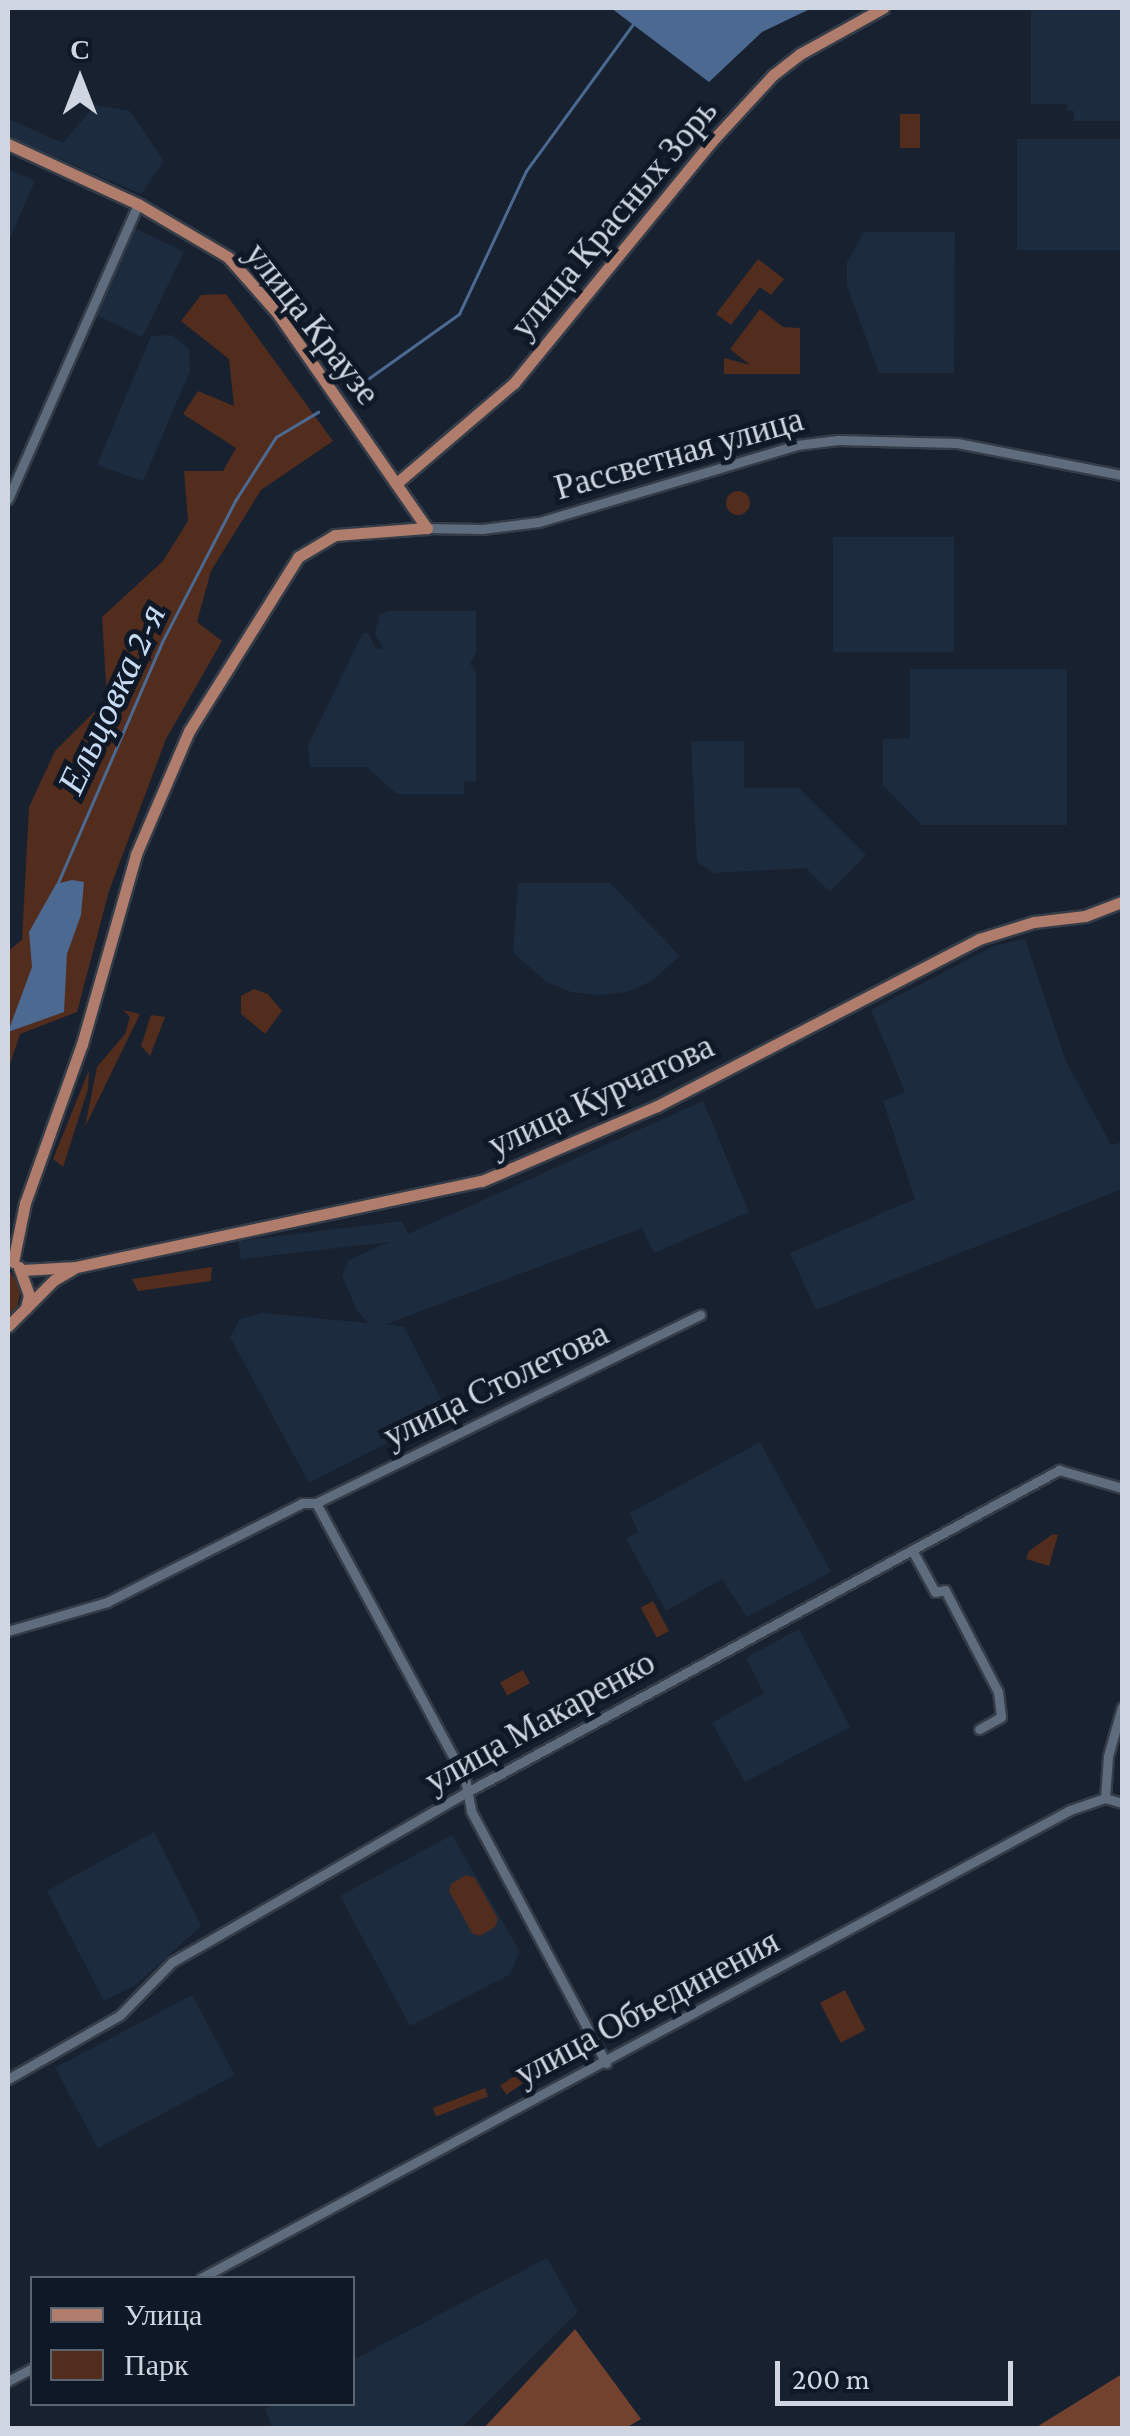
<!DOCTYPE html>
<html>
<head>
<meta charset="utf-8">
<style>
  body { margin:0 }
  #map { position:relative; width:1130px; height:2436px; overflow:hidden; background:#172130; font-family:"Crimson Pro",serif }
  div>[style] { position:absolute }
  .built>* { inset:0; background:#1d2b3f; transform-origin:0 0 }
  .green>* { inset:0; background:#522c1c; transform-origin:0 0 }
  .round { border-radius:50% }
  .forest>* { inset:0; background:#72422e }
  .water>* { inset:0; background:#4c6992 }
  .stream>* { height:2.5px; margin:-1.25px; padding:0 1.25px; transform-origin:1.25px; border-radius:1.25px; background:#4c6992 }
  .roads { filter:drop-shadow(2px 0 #343c48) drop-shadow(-2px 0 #343c48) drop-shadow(0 2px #343c48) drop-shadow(0 -2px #343c48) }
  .minor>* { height:9px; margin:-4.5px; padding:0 4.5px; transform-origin:4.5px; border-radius:4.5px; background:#5f6c7e }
  .major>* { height:11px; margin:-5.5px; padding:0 5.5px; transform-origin:5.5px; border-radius:5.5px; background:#b07c6b }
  span { translate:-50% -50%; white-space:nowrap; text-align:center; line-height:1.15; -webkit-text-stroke:10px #0e1826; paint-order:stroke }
  .street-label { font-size:35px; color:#cfd6e1 }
  .water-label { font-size:38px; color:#c7daf4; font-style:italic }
  .frame { position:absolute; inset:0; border:10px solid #cfd6e1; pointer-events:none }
  .legend { position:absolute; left:30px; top:2276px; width:325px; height:130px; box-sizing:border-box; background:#0e1826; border:2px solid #5b6471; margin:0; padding:12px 18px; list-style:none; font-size:30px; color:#cfd6e1 }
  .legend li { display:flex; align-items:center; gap:20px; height:50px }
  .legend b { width:50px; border:2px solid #5b6471 }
  .north { position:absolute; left:30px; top:30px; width:100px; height:100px; -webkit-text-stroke:8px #0e1826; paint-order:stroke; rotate:0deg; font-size:28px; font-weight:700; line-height:40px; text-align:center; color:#cfd6e1 }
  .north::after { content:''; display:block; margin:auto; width:35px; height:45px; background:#cfd6e1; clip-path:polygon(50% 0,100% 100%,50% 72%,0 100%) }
  .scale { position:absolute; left:775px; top:2361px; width:238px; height:45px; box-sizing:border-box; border:5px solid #cfd6e1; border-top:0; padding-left:12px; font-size:30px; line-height:35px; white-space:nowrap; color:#cfd6e1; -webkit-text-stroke:8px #0e1826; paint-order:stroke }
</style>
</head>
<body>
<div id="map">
  <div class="built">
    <i style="clip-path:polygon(1031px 8px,1122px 8px,1122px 121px,1074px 121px,1074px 111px,1067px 110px,1067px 104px,1031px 104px)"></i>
    <i style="clip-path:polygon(95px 105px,130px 111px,164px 161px,141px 194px,8px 136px,8px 119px,63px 143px)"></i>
    <i style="left:1017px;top:139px;width:105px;height:111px"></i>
    <i style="clip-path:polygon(8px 169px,35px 181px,8px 243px)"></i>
    <i style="left:131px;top:226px;width:59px;height:95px;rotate:26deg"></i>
    <i style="clip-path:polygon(864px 232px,955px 232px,954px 373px,879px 373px,847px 286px,847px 262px)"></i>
    <i style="clip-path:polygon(172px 335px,189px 349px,190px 371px,143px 481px,97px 465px,151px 336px)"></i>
    <i style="left:833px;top:537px;width:121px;height:115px"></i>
    <i style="clip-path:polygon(476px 611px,476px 652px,470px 664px,476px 671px,476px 781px,464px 782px,464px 794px,397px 794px,367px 767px,310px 767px,308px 745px,363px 633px,368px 633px,376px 648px,384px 649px,375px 635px,379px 615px,388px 611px)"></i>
    <i style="clip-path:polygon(910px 669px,1067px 669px,1067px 825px,922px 825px,883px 785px,883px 739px,910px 738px)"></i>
    <i style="clip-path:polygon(691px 741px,744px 741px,744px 788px,799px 788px,866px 855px,830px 892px,806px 868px,714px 873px,697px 862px)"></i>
    <i style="clip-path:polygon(518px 883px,610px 883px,680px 956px,652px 981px,626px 992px,599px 995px,571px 992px,545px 981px,513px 952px)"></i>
    <i style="clip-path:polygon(1025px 939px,1066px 1061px,1111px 1145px,1122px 1142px,1122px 1189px,816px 1310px,790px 1253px,915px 1199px,883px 1101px,905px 1092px,871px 1010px,994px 946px)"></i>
    <i style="clip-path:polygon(703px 1101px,749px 1212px,654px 1253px,642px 1228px,386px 1324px,404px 1327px,448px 1412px,309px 1483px,230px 1337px,240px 1319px,263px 1313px,368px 1323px,356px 1309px,342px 1275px,349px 1260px,389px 1242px,241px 1259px,238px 1241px,402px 1221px,408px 1234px)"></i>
    <i style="clip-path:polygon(760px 1442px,831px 1572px,747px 1617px,722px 1579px,666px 1611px,626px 1539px,638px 1532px,630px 1513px)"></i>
    <i style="clip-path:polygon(799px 1629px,850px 1727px,745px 1782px,712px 1723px,764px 1693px,746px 1658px)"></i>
    <i style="clip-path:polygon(154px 1832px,201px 1926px,137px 1984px,104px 2001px,47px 1891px)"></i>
    <i style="clip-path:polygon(452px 1835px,520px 1952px,509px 1975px,410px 2026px,340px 1896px)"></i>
    <i style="left:192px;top:1995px;width:91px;height:155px;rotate:62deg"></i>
    <i style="clip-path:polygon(547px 2258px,578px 2312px,461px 2428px,273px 2428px,265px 2409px,274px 2404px,352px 2404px,353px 2360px)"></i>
  </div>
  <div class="green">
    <i style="left:900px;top:114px;width:20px;height:34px"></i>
    <i style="clip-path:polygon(758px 259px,784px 279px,771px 295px,760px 287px,731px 325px,716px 314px)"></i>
    <i style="clip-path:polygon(226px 294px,333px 441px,261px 490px,211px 571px,197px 622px,222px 641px,166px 739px,109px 891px,77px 1012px,20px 1034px,8px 1070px,8px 951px,22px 940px,29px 807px,55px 751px,107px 699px,102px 617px,163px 561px,188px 521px,184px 471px,223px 471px,236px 448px,183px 414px,198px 391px,234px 406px,229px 359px,181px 321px,201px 295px)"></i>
    <i style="clip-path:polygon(760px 309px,783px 327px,800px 328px,800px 374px,724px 374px,724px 358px,750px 365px,730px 349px)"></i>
    <i class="round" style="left:726px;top:491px;width:24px;height:24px"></i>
    <i style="clip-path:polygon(254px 989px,268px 994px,282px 1011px,265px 1034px,241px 1014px,241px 996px)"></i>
    <i style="clip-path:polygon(123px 1010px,140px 1014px,85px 1127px,97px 1067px,125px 1034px,130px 1017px)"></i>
    <i style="clip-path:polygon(151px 1015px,165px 1017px,150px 1056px,141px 1046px)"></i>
    <i style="clip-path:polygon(89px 1070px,88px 1089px,63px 1167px,53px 1159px)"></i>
    <i style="clip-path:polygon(212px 1267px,211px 1281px,138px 1291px,132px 1279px)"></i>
    <i style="clip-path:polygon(8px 1269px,21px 1288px,17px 1309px,8px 1318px)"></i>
    <i style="clip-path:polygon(1053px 1534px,1058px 1535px,1049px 1566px,1026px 1559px,1029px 1551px)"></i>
    <i style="left:653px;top:1601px;width:34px;height:14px;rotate:62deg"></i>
    <i style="left:523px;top:1670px;width:15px;height:26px;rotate:62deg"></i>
    <i style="clip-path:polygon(466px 1875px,475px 1878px,498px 1919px,495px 1927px,480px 1936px,472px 1933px,449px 1891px,451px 1884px)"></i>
    <i style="left:845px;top:1990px;width:45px;height:28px;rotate:63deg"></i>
    <i style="left:550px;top:2052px;width:11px;height:60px;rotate:56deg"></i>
    <i style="left:485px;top:2088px;width:9px;height:56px;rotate:69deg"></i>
  </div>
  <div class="forest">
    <i style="clip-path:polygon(575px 2329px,641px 2419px,626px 2428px,484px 2428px)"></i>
    <i style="clip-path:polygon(1122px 2374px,1122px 2428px,1035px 2428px)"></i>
  </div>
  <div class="water">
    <i style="clip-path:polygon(611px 8px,812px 8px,762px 32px,709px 82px)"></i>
    <i style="clip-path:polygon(72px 880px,84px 882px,81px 915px,67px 954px,64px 1012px,8px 1032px,32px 967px,29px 932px,56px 884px)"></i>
  </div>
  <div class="stream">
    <i style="left:351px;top:391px;width:133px;rotate:-35.5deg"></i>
    <i style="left:459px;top:314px;width:158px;rotate:-64.9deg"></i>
    <i style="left:526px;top:171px;width:182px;rotate:-53.9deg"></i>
    <i style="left:57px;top:885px;width:265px;rotate:-66.6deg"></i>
    <i style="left:162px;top:642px;width:159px;rotate:-62.6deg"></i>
    <i style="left:235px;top:501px;width:76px;rotate:-57.4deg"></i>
    <i style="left:276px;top:437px;width:49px;rotate:-30.8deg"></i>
  </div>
  <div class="roads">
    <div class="minor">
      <i style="left:8px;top:499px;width:322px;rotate:-66.2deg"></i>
      <i style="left:427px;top:528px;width:55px;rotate:1deg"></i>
      <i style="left:482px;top:529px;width:57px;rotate:-7deg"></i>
      <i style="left:539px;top:522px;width:269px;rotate:-16.6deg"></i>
      <i style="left:797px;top:445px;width:41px;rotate:-7deg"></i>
      <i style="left:838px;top:440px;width:119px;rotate:1.4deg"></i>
      <i style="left:957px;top:443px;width:168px;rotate:11deg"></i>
      <i style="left:316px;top:1503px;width:314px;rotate:61.6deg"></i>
      <i style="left:465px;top:1779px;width:33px;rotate:79deg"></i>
      <i style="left:471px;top:1811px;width:286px;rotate:61.8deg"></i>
      <i style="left:912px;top:1550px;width:48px;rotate:61.3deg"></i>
      <i style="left:935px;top:1592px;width:10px;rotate:-11deg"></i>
      <i style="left:945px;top:1590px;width:115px;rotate:62.5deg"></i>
      <i style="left:998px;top:1692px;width:25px;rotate:83deg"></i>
      <i style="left:1001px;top:1717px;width:25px;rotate:151deg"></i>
      <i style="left:8px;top:1631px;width:103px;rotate:-16.3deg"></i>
      <i style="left:107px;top:1602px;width:219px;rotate:-26.9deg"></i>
      <i style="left:302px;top:1503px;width:14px"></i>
      <i style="left:316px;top:1503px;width:428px;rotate:-26.1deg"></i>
      <i style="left:1105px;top:1798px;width:42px;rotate:-85.9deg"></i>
      <i style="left:1108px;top:1756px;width:51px;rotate:-74.1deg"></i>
      <i style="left:8px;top:2079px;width:129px;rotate:-29.7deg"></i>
      <i style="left:120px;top:2015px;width:74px;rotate:-45.5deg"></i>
      <i style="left:172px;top:1962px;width:48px;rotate:-29.7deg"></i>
      <i style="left:214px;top:1938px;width:294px;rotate:-30deg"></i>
      <i style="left:469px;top:1791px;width:672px;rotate:-28.55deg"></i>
      <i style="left:1059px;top:1470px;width:66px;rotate:15.9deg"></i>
      <i style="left:201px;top:2278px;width:987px;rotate:-28.3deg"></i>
      <i style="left:1070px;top:1810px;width:37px;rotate:-19deg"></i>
      <i style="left:1105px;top:1798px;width:18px;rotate:16deg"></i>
      <i style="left:8px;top:2381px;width:27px;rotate:-28deg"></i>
    </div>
    <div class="major">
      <i style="left:8px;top:144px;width:143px;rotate:24.8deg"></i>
      <i style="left:138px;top:204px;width:104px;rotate:30.5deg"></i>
      <i style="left:228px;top:257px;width:76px;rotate:48.7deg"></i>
      <i style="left:278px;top:314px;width:261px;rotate:55.2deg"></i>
      <i style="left:398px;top:482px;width:153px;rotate:-40.5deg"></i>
      <i style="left:514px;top:383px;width:313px;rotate:-50.7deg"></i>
      <i style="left:712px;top:141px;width:90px;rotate:-47.3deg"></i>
      <i style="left:773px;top:75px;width:34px;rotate:-38deg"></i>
      <i style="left:800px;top:54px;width:95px;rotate:-29deg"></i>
      <i style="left:13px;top:1262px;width:60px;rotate:-78.5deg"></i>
      <i style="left:25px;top:1203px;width:169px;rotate:-70.3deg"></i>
      <i style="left:82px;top:1044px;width:198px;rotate:-74.1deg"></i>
      <i style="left:136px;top:854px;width:134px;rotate:-66.7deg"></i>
      <i style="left:189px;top:731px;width:205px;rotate:-57.9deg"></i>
      <i style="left:298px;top:557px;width:43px;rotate:-30.7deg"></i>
      <i style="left:335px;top:535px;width:92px;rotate:-4.4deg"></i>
      <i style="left:22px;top:1270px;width:54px;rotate:-3.2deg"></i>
      <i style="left:76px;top:1267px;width:415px;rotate:-12deg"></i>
      <i style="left:482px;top:1181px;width:190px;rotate:-23.2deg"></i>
      <i style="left:657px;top:1106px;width:363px;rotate:-27.4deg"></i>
      <i style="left:979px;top:939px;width:58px;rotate:-17.2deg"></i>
      <i style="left:1034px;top:922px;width:51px;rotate:-6.7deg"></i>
      <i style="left:1085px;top:916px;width:40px;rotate:-21deg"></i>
      <i style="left:26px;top:1308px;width:40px;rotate:-45deg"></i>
      <i style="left:54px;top:1280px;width:22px;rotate:-30deg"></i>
      <i style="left:8px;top:1326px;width:25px;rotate:-45deg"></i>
      <i style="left:26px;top:1308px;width:13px;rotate:-77deg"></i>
      <i style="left:29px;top:1295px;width:30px;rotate:-110deg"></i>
    </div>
  </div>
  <div class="street-label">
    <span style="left:614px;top:219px;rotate:-50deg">улица Красных Зорь</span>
    <span style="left:312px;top:324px;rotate:52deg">улица Краузе</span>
    <span style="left:679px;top:454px;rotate:-16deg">Рассветная улица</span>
    <span style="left:601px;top:1096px;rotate:-25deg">улица Курчатова</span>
    <span style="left:496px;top:1385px;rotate:-26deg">улица Столетова</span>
    <span style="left:540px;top:1722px;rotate:-29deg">улица Макаренко</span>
    <span style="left:647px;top:2008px;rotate:-28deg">улица Объединения</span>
  </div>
  <div class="water-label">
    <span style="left:112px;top:699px;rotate:-65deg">Ельцовка 2-я</span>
  </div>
  <div class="frame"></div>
  <ul class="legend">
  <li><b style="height:12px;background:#b07c6b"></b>Улица</li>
  <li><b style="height:28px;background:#522c1c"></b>Парк</li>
  </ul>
  <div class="north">С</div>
  <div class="scale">200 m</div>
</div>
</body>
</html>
